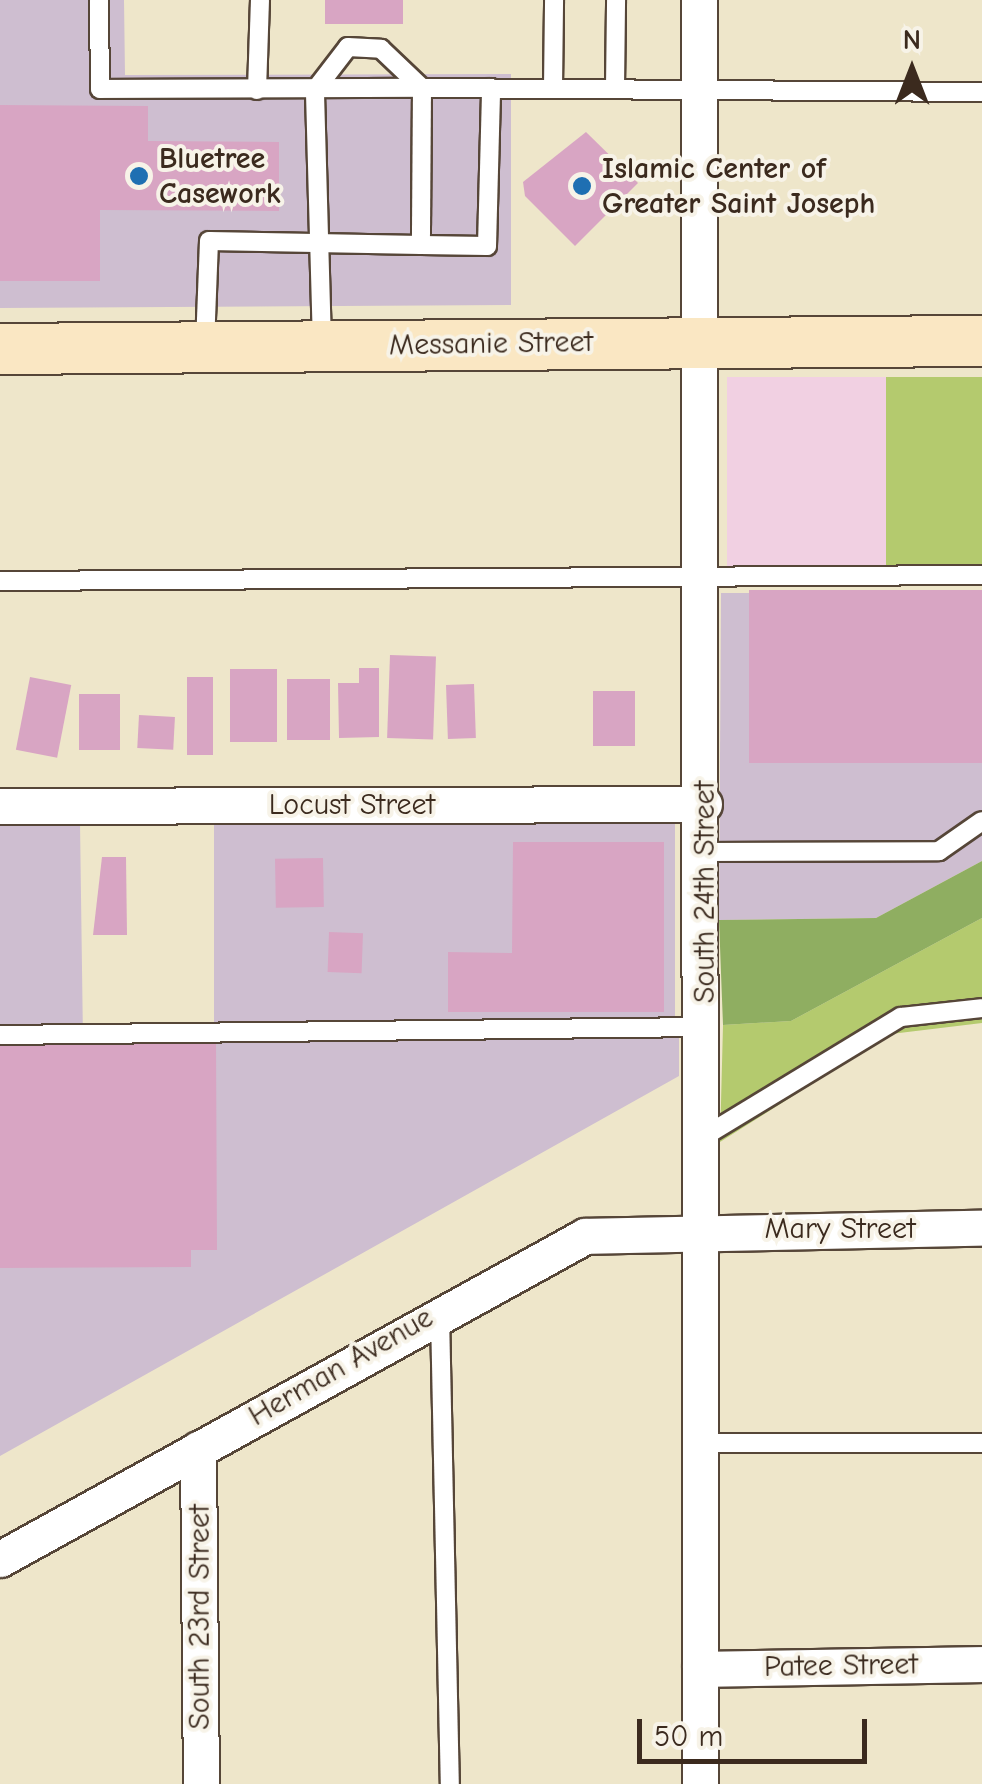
<!DOCTYPE html>
<html>
<head>
<meta charset="utf-8">
<style>
  body { margin:0 }
  #map { position:relative; width:982px; height:1784px; overflow:hidden; background:#eee6ca; font-family:"Comic Neue",sans-serif }
  div>[style] { position:absolute }
  .built>* { inset:0; background:#f1d0e2; transform-origin:0 0 }
  .industrial>* { inset:0; background:#cebed0; transform-origin:0 0 }
  .green>* { inset:0; background:#b4ca6e; transform-origin:0 0 }
  .forest>* { inset:0; background:#8fae61 }
  .building>* { inset:0; background:#d8a5c3; transform-origin:0 0 }
  .roads { filter:drop-shadow(2px 0 #564638) drop-shadow(-2px 0 #564638) drop-shadow(0 2px #564638) drop-shadow(0 -2px #564638) }
  .lane>* { height:18px; margin:-9px; padding:0 9px; transform-origin:9px; border-radius:9px; background:#fff }
  .street>* { height:35px; margin:-17.5px; padding:0 17.5px; transform-origin:17.5px; border-radius:17.5px; background:#fff }
  .secondary>* { height:50px; margin:-25px; padding:0 25px; transform-origin:25px; border-radius:25px; background:#fae7c3 }
  .dots>* { width:28px; height:28px; translate:-50% -50%; box-sizing:border-box; border:5px solid #f7f3e8; border-radius:50% }
  span { translate:-50% -50%; white-space:nowrap; text-align:center; line-height:1.15; -webkit-text-stroke:8px #f7f3e8; paint-order:stroke }
  .poi-label { font-size:30px; color:#3b2a1e; font-weight:700 }
  .left { translate:0 -50%; text-align:left }
  .street-label { font-size:30px; color:#3b2a1e }
  .north { position:absolute; left:862px; top:20px; width:100px; height:100px; -webkit-text-stroke:8px #f7f3e8; paint-order:stroke; rotate:0deg; font-size:28px; font-weight:700; line-height:40px; text-align:center; color:#3b2a1e }
  .north::after { content:''; display:block; margin:auto; width:35px; height:45px; background:#3b2a1e; clip-path:polygon(50% 0,100% 100%,50% 72%,0 100%) }
  .scale { position:absolute; left:637px; top:1719px; width:230px; height:45px; box-sizing:border-box; border:5px solid #3b2a1e; border-top:0; padding-left:12px; font-size:30px; line-height:35px; white-space:nowrap; color:#3b2a1e; -webkit-text-stroke:8px #f7f3e8; paint-order:stroke }
</style>
</head>
<body>
<div id="map">
  <div class="built">
    <i style="left:727px;top:377px;width:159px;height:198px"></i>
  </div>
  <div class="industrial">
    <i style="clip-path:polygon(0 0,124px 0,125px 75px,511px 74px,511px 305px,0 308px)"></i>
    <i style="clip-path:polygon(721px 593px,982px 593px,982px 861px,876px 918px,719px 920px)"></i>
    <i style="left:214px;top:822px;width:461px;height:202px"></i>
    <i style="clip-path:polygon(0 823px,80px 823px,83px 1040px,679px 1034px,679px 1076px,0 1456px)"></i>
  </div>
  <div class="green">
    <i style="left:886px;top:377px;width:96px;height:198px"></i>
    <i style="clip-path:polygon(982px 918px,982px 1023px,891px 1034px,720px 1142px,723px 1025px,791px 1021px)"></i>
  </div>
  <div class="forest">
    <i style="clip-path:polygon(982px 861px,982px 918px,791px 1021px,723px 1025px,719px 920px,876px 918px)"></i>
  </div>
  <div class="building">
    <i style="left:325px;top:0;width:78px;height:24px"></i>
    <i style="clip-path:polygon(0 105px,148px 106px,148px 141px,279px 142px,279px 211px,100px 210px,100px 281px,0 281px)"></i>
    <i style="clip-path:polygon(586px 132px,638px 183px,575px 246px,525px 196px,523px 182px)"></i>
    <i style="left:982px;top:590px;width:173px;height:233px;rotate:90deg"></i>
    <i style="left:390px;top:655px;width:46px;height:83px;rotate:2deg"></i>
    <i style="clip-path:polygon(359px 668px,379px 668px,379px 737px,339px 738px,338px 683px,359px 683px)"></i>
    <i style="left:230px;top:669px;width:47px;height:73px"></i>
    <i style="left:30px;top:677px;width:42px;height:74px;rotate:11deg"></i>
    <i style="left:187px;top:677px;width:26px;height:78px"></i>
    <i style="left:287px;top:679px;width:43px;height:61px"></i>
    <i style="left:474px;top:684px;width:54px;height:28px;rotate:88deg"></i>
    <i style="left:593px;top:691px;width:42px;height:55px"></i>
    <i style="left:79px;top:694px;width:41px;height:56px"></i>
    <i style="left:139px;top:715px;width:36px;height:33px;rotate:3deg"></i>
    <i style="clip-path:polygon(513px 842px,664px 842px,664px 1012px,448px 1012px,448px 952px,512px 953px)"></i>
    <i style="clip-path:polygon(102px 857px,126px 857px,127px 935px,93px 935px)"></i>
    <i style="left:323px;top:858px;width:49px;height:48px;rotate:89deg"></i>
    <i style="left:329px;top:932px;width:34px;height:40px;rotate:2deg"></i>
    <i style="clip-path:polygon(0 1040px,216px 1040px,217px 1250px,191px 1250px,191px 1267px,0 1268px)"></i>
  </div>
  <div class="roads">
    <div class="lane">
      <i style="left:99px;top:0;width:89px;rotate:89.4deg"></i>
      <i style="left:100px;top:89px;width:322px;rotate:-0.2deg"></i>
      <i style="left:422px;top:88px;width:157px;rotate:90.4deg"></i>
      <i style="left:421px;top:245px;width:212px;rotate:-178.9deg"></i>
      <i style="left:209px;top:241px;width:105px;rotate:92.2deg"></i>
      <i style="left:553px;top:87px;width:87px;rotate:-89.3deg"></i>
      <i style="left:615px;top:87px;width:87px;rotate:-89.3deg"></i>
      <i style="left:257px;top:90px;width:90px;rotate:-88.1deg"></i>
      <i style="left:421px;top:245px;width:66px;rotate:0.9deg"></i>
      <i style="left:487px;top:246px;width:158px;rotate:-88.5deg"></i>
      <i style="left:322px;top:344px;width:254px;rotate:-91.6deg"></i>
      <i style="left:315px;top:90px;width:54px;rotate:-52.5deg"></i>
      <i style="left:348px;top:47px;width:33px;rotate:3deg"></i>
      <i style="left:381px;top:49px;width:57px;rotate:43.6deg"></i>
      <i style="left:422px;top:88px;width:560px;rotate:0.41deg"></i>
      <i style="left:0;top:581px;width:982px;rotate:-0.35deg"></i>
      <i style="left:704px;top:852px;width:235px;rotate:-0.2deg"></i>
      <i style="left:939px;top:851px;width:52px;rotate:-34.9deg"></i>
      <i style="left:0;top:1035px;width:704px;rotate:-0.65deg"></i>
      <i style="left:700px;top:1139px;width:235px;rotate:-31.3deg"></i>
      <i style="left:901px;top:1017px;width:81px;rotate:-6.3deg"></i>
      <i style="left:440px;top:1315px;width:469px;rotate:88.8deg"></i>
      <i style="left:699px;top:1443px;width:283px"></i>
    </div>
    <div class="street">
      <i style="left:699px;top:0;width:1784px;rotate:89.97deg"></i>
      <i style="left:0;top:806px;width:704px;rotate:-0.16deg"></i>
      <i style="left:198px;top:1449px;width:335px;rotate:89.5deg"></i>
      <i style="left:0;top:1559px;width:668px;rotate:-28.9deg"></i>
      <i style="left:585px;top:1236px;width:397px;rotate:-1.2deg"></i>
      <i style="left:700px;top:1669px;width:282px;rotate:-1deg"></i>
    </div>
    <div class="secondary">
      <i style="left:0;top:349px;width:982px;rotate:-0.47deg"></i>
    </div>
  </div>
  <div class="dots">
    <i style="left:139px;top:176px;background:#1f6fb2"></i>
    <i style="left:582px;top:186px;background:#1f6fb2"></i>
  </div>
  <div class="poi-label">
    <span class="left" style="left:159px;top:176px">Bluetree<br>Casework</span>
    <span class="left" style="left:602px;top:186px">Islamic Center of<br>Greater Saint Joseph</span>
  </div>
  <div class="street-label">
    <span style="left:491px;top:344px;rotate:-1deg">Messanie Street</span>
    <span style="left:352px;top:805px">Locust Street</span>
    <span style="left:705px;top:892px;rotate:-90deg">South 24th Street</span>
    <span style="left:840px;top:1229px">Mary Street</span>
    <span style="left:341px;top:1367px;rotate:-30deg">Herman Avenue</span>
    <span style="left:200px;top:1617px;rotate:-90deg">South 23rd Street</span>
    <span style="left:841px;top:1666px;rotate:-1deg">Patee Street</span>
  </div>
  <div class="north">N</div>
  <div class="scale">50 m</div>
</div>
</body>
</html>
